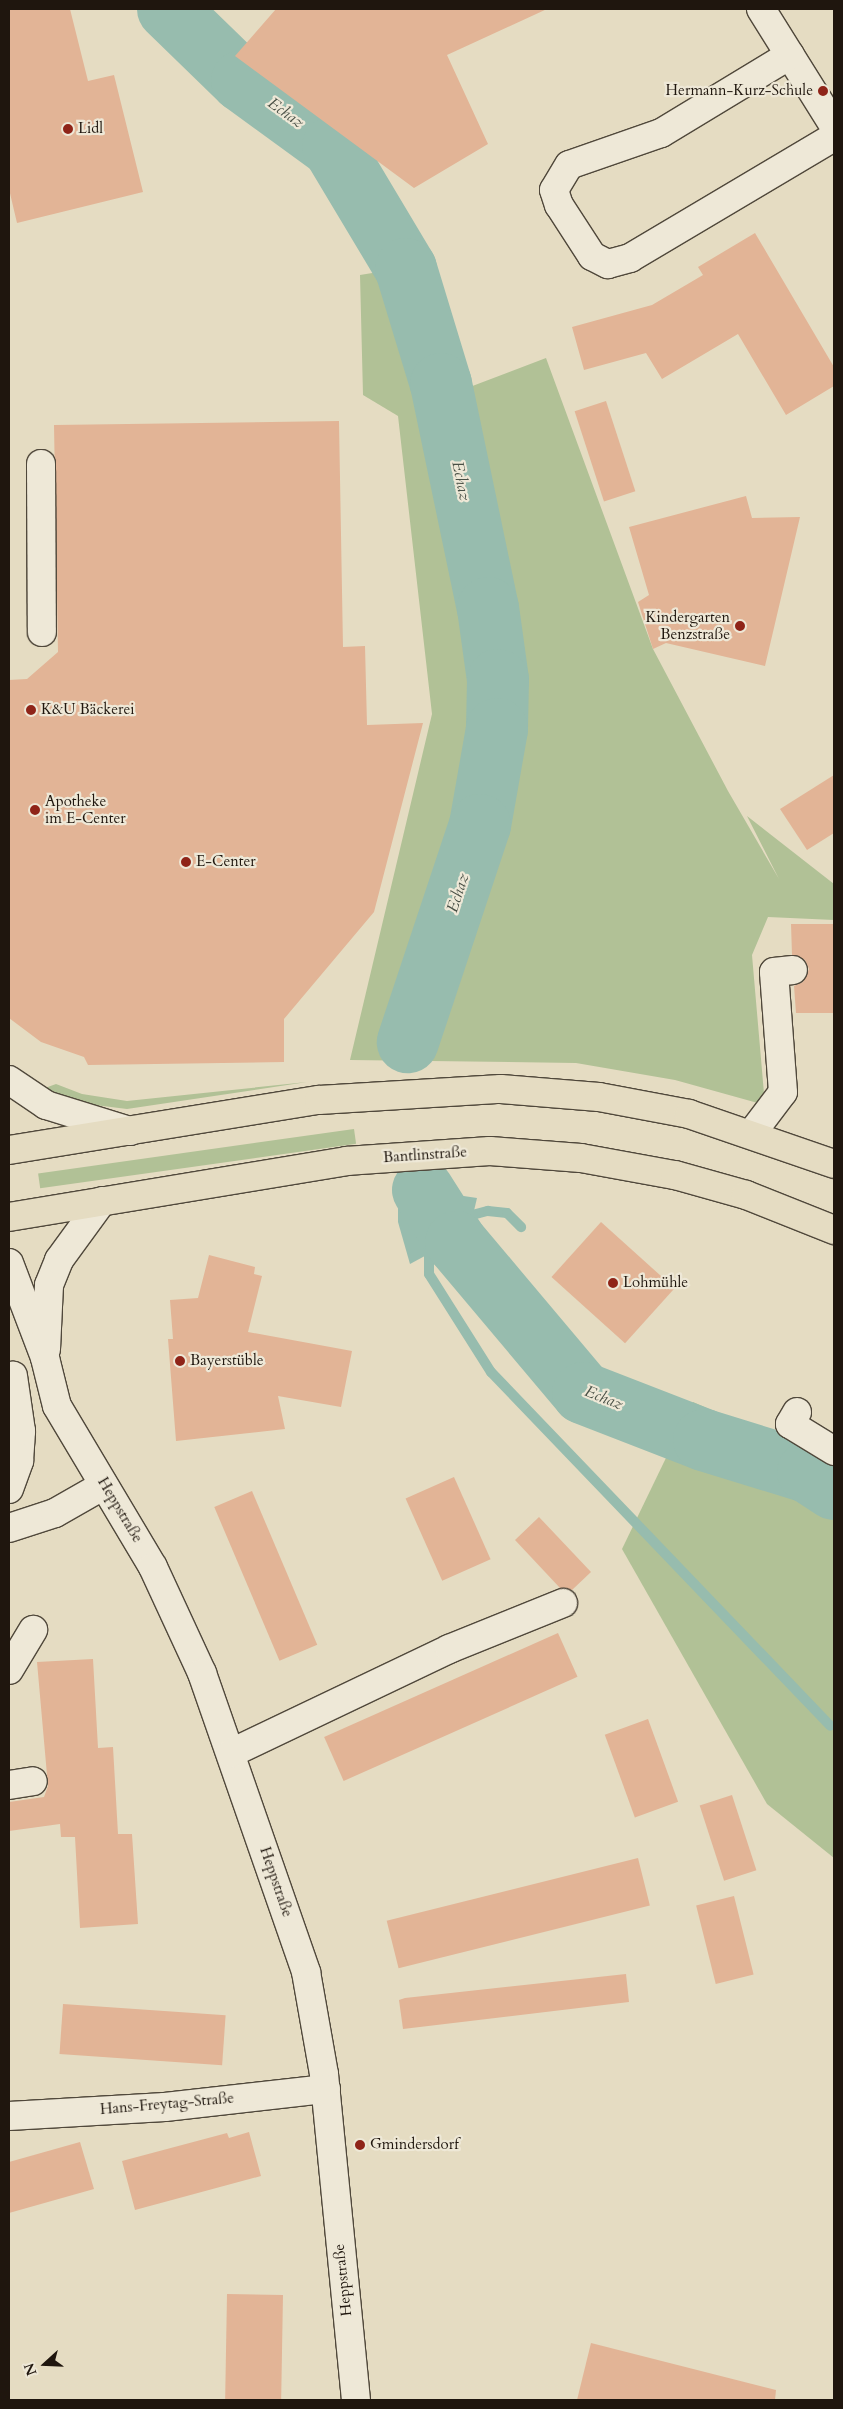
<!DOCTYPE html>
<html>
<head>
<meta charset="utf-8">
<style>
  body { margin:0 }
  #map { position:relative; width:843px; height:2409px; overflow:hidden; background:#e5dcc2; font-family:Cardo,serif }
  div>[style] { position:absolute }
  .green>* { inset:0; background:#b1c196; transform-origin:0 0 }
  .water>* { inset:0; background:#97bcae }
  .stream>* { height:10px; margin:-5px; padding:0 5px; transform-origin:5px; border-radius:5px; background:#97bcae }
  .river>* { height:62px; margin:-31px; padding:0 31px; transform-origin:31px; border-radius:31px; background:#97bcae }
  .building>* { inset:0; background:#e2b496; transform-origin:0 0 }
  .roads { filter:drop-shadow(1px 0 #50483b) drop-shadow(-1px 0 #50483b) drop-shadow(0 1px #50483b) drop-shadow(0 -1px #50483b) }
  .minor>* { height:28px; margin:-14px; padding:0 14px; transform-origin:14px; border-radius:14px; background:#eee8d7 }
  .major>* { height:28px; margin:-14px; padding:0 14px; transform-origin:14px; border-radius:14px; background:#e5dcc2 }
  .dots>* { width:14px; height:14px; translate:-50% -50%; box-sizing:border-box; border:2px solid #eee8d7; border-radius:50% }
  span { translate:-50% -50%; white-space:nowrap; text-align:center; line-height:1.15; -webkit-text-stroke:4.5px #eee8d7; paint-order:stroke }
  .poi-label { font-size:15px; color:#1f160e }
  .right { translate:-100% -50%; text-align:right }
  .left { translate:0 -50%; text-align:left }
  .street-label { font-size:15px; color:#1f160e }
  .water-label { font-size:16px; color:#495046; font-style:italic }
  .frame { position:absolute; inset:0; border:10px solid #1f160e; pointer-events:none }
  .north { position:absolute; left:20px; top:2339px; width:50px; height:50px; -webkit-text-stroke:4px #eee8d7; paint-order:stroke; rotate:250deg; font-size:14px; font-weight:700; line-height:20px; text-align:center; color:#1f160e }
  .north::after { content:''; display:block; margin:auto; width:18px; height:22px; background:#1f160e; clip-path:polygon(50% 0,100% 100%,50% 72%,0 100%) }
</style>
</head>
<body>
<div id="map">
  <div class="green">
    <i style="clip-path:polygon(409px 267px,454px 393px,546px 358px,653px 649px,728px 791px,779px 879px,747px 816px,834px 884px,834px 920px,768px 917px,752px 955px,765px 1105px,675px 1080px,576px 1063px,350px 1060px,432px 714px,398px 416px,363px 395px,360px 275px)"></i>
    <i style="clip-path:polygon(307px 1082px,127px 1109px,79px 1103px,45px 1088px,56px 1084px,82px 1094px,127px 1101px)"></i>
    <i style="left:354px;top:1129px;width:15px;height:319px;rotate:82deg"></i>
    <i style="clip-path:polygon(693px 1402px,775px 1438px,834px 1474px,834px 1858px,767px 1804px,622px 1549px)"></i>
  </div>
  <div class="water">
    <i style="clip-path:polygon(423px 1190px,477px 1198px,469px 1232px,410px 1264px,398px 1222px,398px 1198px)"></i>
  </div>
  <div class="stream">
    <i style="left:461px;top:1218px;width:28px;rotate:-15deg"></i>
    <i style="left:488px;top:1211px;width:19px;rotate:6deg"></i>
    <i style="left:507px;top:1213px;width:20px;rotate:45deg"></i>
    <i style="left:429px;top:1248px;width:26px;rotate:90deg"></i>
    <i style="left:429px;top:1274px;width:116px;rotate:57.7deg"></i>
    <i style="left:491px;top:1372px;width:490px;rotate:46.2deg"></i>
  </div>
  <div class="river">
    <i style="left:168px;top:9px;width:103px;rotate:44.2deg"></i>
    <i style="left:242px;top:81px;width:112px;rotate:36deg"></i>
    <i style="left:333px;top:147px;width:142px;rotate:59.1deg"></i>
    <i style="left:406px;top:269px;width:120px;rotate:73.1deg"></i>
    <i style="left:441px;top:384px;width:229px;rotate:78.2deg"></i>
    <i style="left:488px;top:608px;width:73px;rotate:82.1deg"></i>
    <i style="left:498px;top:680px;width:49px;rotate:91.2deg"></i>
    <i style="left:497px;top:729px;width:97px;rotate:100deg"></i>
    <i style="left:480px;top:825px;width:229px;rotate:108.4deg"></i>
    <i style="left:423px;top:1190px;width:62px;rotate:57.6deg"></i>
    <i style="left:456px;top:1242px;width:197px;rotate:49.9deg"></i>
    <i style="left:583px;top:1393px;width:130px;rotate:21.2deg"></i>
    <i style="left:704px;top:1440px;width:109px;rotate:17.1deg"></i>
    <i style="left:808px;top:1472px;width:31px;rotate:33deg"></i>
  </div>
  <div class="building">
    <i style="clip-path:polygon(9px 9px,70px 9px,88px 81px,114px 75px,143px 192px,17px 223px,9px 189px)"></i>
    <i style="clip-path:polygon(276px 9px,547px 9px,447px 55px,488px 144px,414px 188px,235px 56px)"></i>
    <i style="clip-path:polygon(755px 233px,834px 367px,834px 386px,786px 415px,738px 334px,662px 379px,646px 353px,584px 370px,572px 327px,652px 305px,703px 275px,698px 267px)"></i>
    <i style="left:606px;top:401px;width:95px;height:33px;rotate:72deg"></i>
    <i style="clip-path:polygon(339px 421px,343px 647px,365px 646px,367px 725px,423px 723px,374px 912px,284px 1019px,284px 1062px,88px 1065px,84px 1057px,41px 1042px,9px 1018px,9px 680px,27px 679px,58px 652px,54px 425px)"></i>
    <i style="clip-path:polygon(746px 496px,752px 518px,800px 517px,765px 666px,666px 643px,653px 649px,638px 602px,649px 595px,629px 527px)"></i>
    <i style="clip-path:polygon(834px 775px,834px 833px,807px 850px,780px 809px)"></i>
    <i style="clip-path:polygon(791px 924px,834px 924px,834px 1013px,796px 1013px,794px 986px,803px 982px,809px 969px,805px 960px,792px 955px)"></i>
    <i style="left:601px;top:1222px;width:99px;height:74px;rotate:42deg"></i>
    <i style="clip-path:polygon(209px 1255px,255px 1267px,254px 1274px,262px 1276px,248px 1332px,352px 1351px,341px 1407px,278px 1396px,285px 1429px,176px 1441px,168px 1339px,173px 1339px,170px 1300px,198px 1298px)"></i>
    <i style="left:454px;top:1477px;width:90px;height:53px;rotate:66deg"></i>
    <i style="left:252px;top:1491px;width:167px;height:41px;rotate:67deg"></i>
    <i style="clip-path:polygon(539px 1517px,591px 1572px,572px 1590px,560px 1588px,515px 1540px)"></i>
    <i style="left:558px;top:1633px;width:48px;height:256px;rotate:66deg"></i>
    <i style="clip-path:polygon(93px 1659px,98px 1748px,113px 1747px,118px 1834px,132px 1834px,138px 1924px,80px 1928px,75px 1837px,61px 1837px,60px 1824px,9px 1831px,9px 1802px,44px 1797px,48px 1786px,37px 1662px)"></i>
    <i style="left:648px;top:1719px;width:88px;height:46px;rotate:70deg"></i>
    <i style="left:732px;top:1795px;width:79px;height:34px;rotate:72deg"></i>
    <i style="left:638px;top:1858px;width:49px;height:259px;rotate:76deg"></i>
    <i style="left:734px;top:1896px;width:81px;height:39px;rotate:76deg"></i>
    <i style="clip-path:polygon(626px 1974px,629px 2002px,403px 2029px,399px 2000px,405px 1998px)"></i>
    <i style="left:63px;top:2004px;width:163px;height:50px;rotate:4deg"></i>
    <i style="clip-path:polygon(249px 2132px,261px 2176px,135px 2210px,122px 2161px,227px 2133px,229px 2138px)"></i>
    <i style="clip-path:polygon(80px 2142px,94px 2189px,9px 2213px,9px 2162px)"></i>
    <i style="left:227px;top:2294px;width:56px;height:106px;rotate:1deg"></i>
    <i style="clip-path:polygon(591px 2343px,776px 2390px,775px 2400px,577px 2400px)"></i>
  </div>
  <div class="roads">
    <div class="minor">
      <i style="left:761px;top:9px;width:138px;rotate:58deg"></i>
      <i style="left:790px;top:55px;width:151px;rotate:148.8deg"></i>
      <i style="left:661px;top:133px;width:97px;rotate:160.8deg"></i>
      <i style="left:569px;top:165px;width:29px;rotate:121deg"></i>
      <i style="left:554px;top:190px;width:16px;rotate:72deg"></i>
      <i style="left:559px;top:205px;width:61px;rotate:57.1deg"></i>
      <i style="left:592px;top:256px;width:18px;rotate:27deg"></i>
      <i style="left:608px;top:264px;width:23px;rotate:-15deg"></i>
      <i style="left:630px;top:258px;width:237px;rotate:-30.7deg"></i>
      <i style="left:41px;top:464px;width:168px;rotate:89.7deg"></i>
      <i style="left:9px;top:1080px;width:45px;rotate:34deg"></i>
      <i style="left:46px;top:1105px;width:88px;rotate:17.2deg"></i>
      <i style="left:752px;top:1133px;width:51px;rotate:-52.9deg"></i>
      <i style="left:783px;top:1092px;width:120px;rotate:-94.3deg"></i>
      <i style="left:774px;top:972px;width:19px;rotate:-6deg"></i>
      <i style="left:9px;top:1263px;width:102px;rotate:69.2deg"></i>
      <i style="left:45px;top:1358px;width:49px;rotate:76deg"></i>
      <i style="left:57px;top:1406px;width:187px;rotate:59.2deg"></i>
      <i style="left:153px;top:1567px;width:117px;rotate:65.2deg"></i>
      <i style="left:202px;top:1673px;width:317px;rotate:70.8deg"></i>
      <i style="left:306px;top:1972px;width:104px;rotate:80deg"></i>
      <i style="left:324px;top:2074px;width:328px;rotate:84.4deg"></i>
      <i style="left:46px;top:1349px;width:64px;rotate:-87.3deg"></i>
      <i style="left:49px;top:1285px;width:27px;rotate:-68deg"></i>
      <i style="left:59px;top:1260px;width:73px;rotate:-53.9deg"></i>
      <i style="left:797px;top:1412px;width:14px;rotate:120deg"></i>
      <i style="left:790px;top:1424px;width:52px;rotate:31.5deg"></i>
      <i style="left:9px;top:1489px;width:30px;rotate:-70deg"></i>
      <i style="left:19px;top:1461px;width:30px;rotate:-86deg"></i>
      <i style="left:21px;top:1431px;width:56px;rotate:-98.3deg"></i>
      <i style="left:9px;top:1528px;width:48px;rotate:-18.1deg"></i>
      <i style="left:55px;top:1513px;width:56px;rotate:-29.7deg"></i>
      <i style="left:9px;top:1670px;width:47px;rotate:-59deg"></i>
      <i style="left:231px;top:1753px;width:242px;rotate:-25.5deg"></i>
      <i style="left:449px;top:1649px;width:123px;rotate:-22deg"></i>
      <i style="left:9px;top:1785px;width:24px;rotate:-9deg"></i>
      <i style="left:9px;top:2116px;width:156px;rotate:-3.3deg"></i>
      <i style="left:165px;top:2107px;width:162px;rotate:-6.4deg"></i>
    </div>
    <div class="major">
      <i style="left:9px;top:1150px;width:314px;rotate:-9.2deg"></i>
      <i style="left:319px;top:1100px;width:182px;rotate:-3.5deg"></i>
      <i style="left:501px;top:1089px;width:98px;rotate:4.7deg"></i>
      <i style="left:599px;top:1097px;width:92px;rotate:10.7deg"></i>
      <i style="left:689px;top:1114px;width:153px;rotate:19deg"></i>
      <i style="left:9px;top:1217px;width:342px;rotate:-9.4deg"></i>
      <i style="left:346px;top:1161px;width:144px;rotate:-4deg"></i>
      <i style="left:490px;top:1151px;width:91px;rotate:4.4deg"></i>
      <i style="left:581px;top:1158px;width:96px;rotate:10.3deg"></i>
      <i style="left:675px;top:1175px;width:74px;rotate:15.7deg"></i>
      <i style="left:746px;top:1195px;width:95px;rotate:21.7deg"></i>
    </div>
  </div>
  <div class="dots">
    <i style="left:823px;top:91px;background:#8f2418"></i>
    <i style="left:68px;top:129px;background:#8f2418"></i>
    <i style="left:740px;top:626px;background:#8f2418"></i>
    <i style="left:31px;top:710px;background:#8f2418"></i>
    <i style="left:35px;top:810px;background:#8f2418"></i>
    <i style="left:186px;top:862px;background:#8f2418"></i>
    <i style="left:613px;top:1283px;background:#8f2418"></i>
    <i style="left:180px;top:1361px;background:#8f2418"></i>
    <i style="left:360px;top:2145px;background:#8f2418"></i>
  </div>
  <div class="poi-label">
    <span class="right" style="left:813px;top:91px">Hermann-Kurz-Schule</span>
    <span class="left" style="left:78px;top:129px">Lidl</span>
    <span class="right" style="left:730px;top:626px">Kindergarten<br>Benzstraße</span>
    <span class="left" style="left:41px;top:710px">K&amp;U Bäckerei</span>
    <span class="left" style="left:45px;top:810px">Apotheke<br>im E-Center</span>
    <span class="left" style="left:196px;top:862px">E-Center</span>
    <span class="left" style="left:623px;top:1283px">Lohmühle</span>
    <span class="left" style="left:190px;top:1361px">Bayerstüble</span>
    <span class="left" style="left:370px;top:2145px">Gmindersdorf</span>
  </div>
  <div class="street-label">
    <span style="left:425px;top:1155px;rotate:-4deg">Bantlinstraße</span>
    <span style="left:120px;top:1510px;rotate:59deg">Heppstraße</span>
    <span style="left:276px;top:1882px;rotate:71deg">Heppstraße</span>
    <span style="left:167px;top:2104px;rotate:-5deg">Hans-Freytag-Straße</span>
    <span style="left:343px;top:2280px;rotate:-96deg">Heppstraße</span>
  </div>
  <div class="water-label">
    <span style="left:286px;top:113px;rotate:36deg">Echaz</span>
    <span style="left:461px;top:481px;rotate:78deg">Echaz</span>
    <span style="left:458px;top:893px;rotate:-72deg">Echaz</span>
    <span style="left:604px;top:1398px;rotate:22deg">Echaz</span>
  </div>
  <div class="frame"></div>
  <div class="north">N</div>
</div>
</body>
</html>
